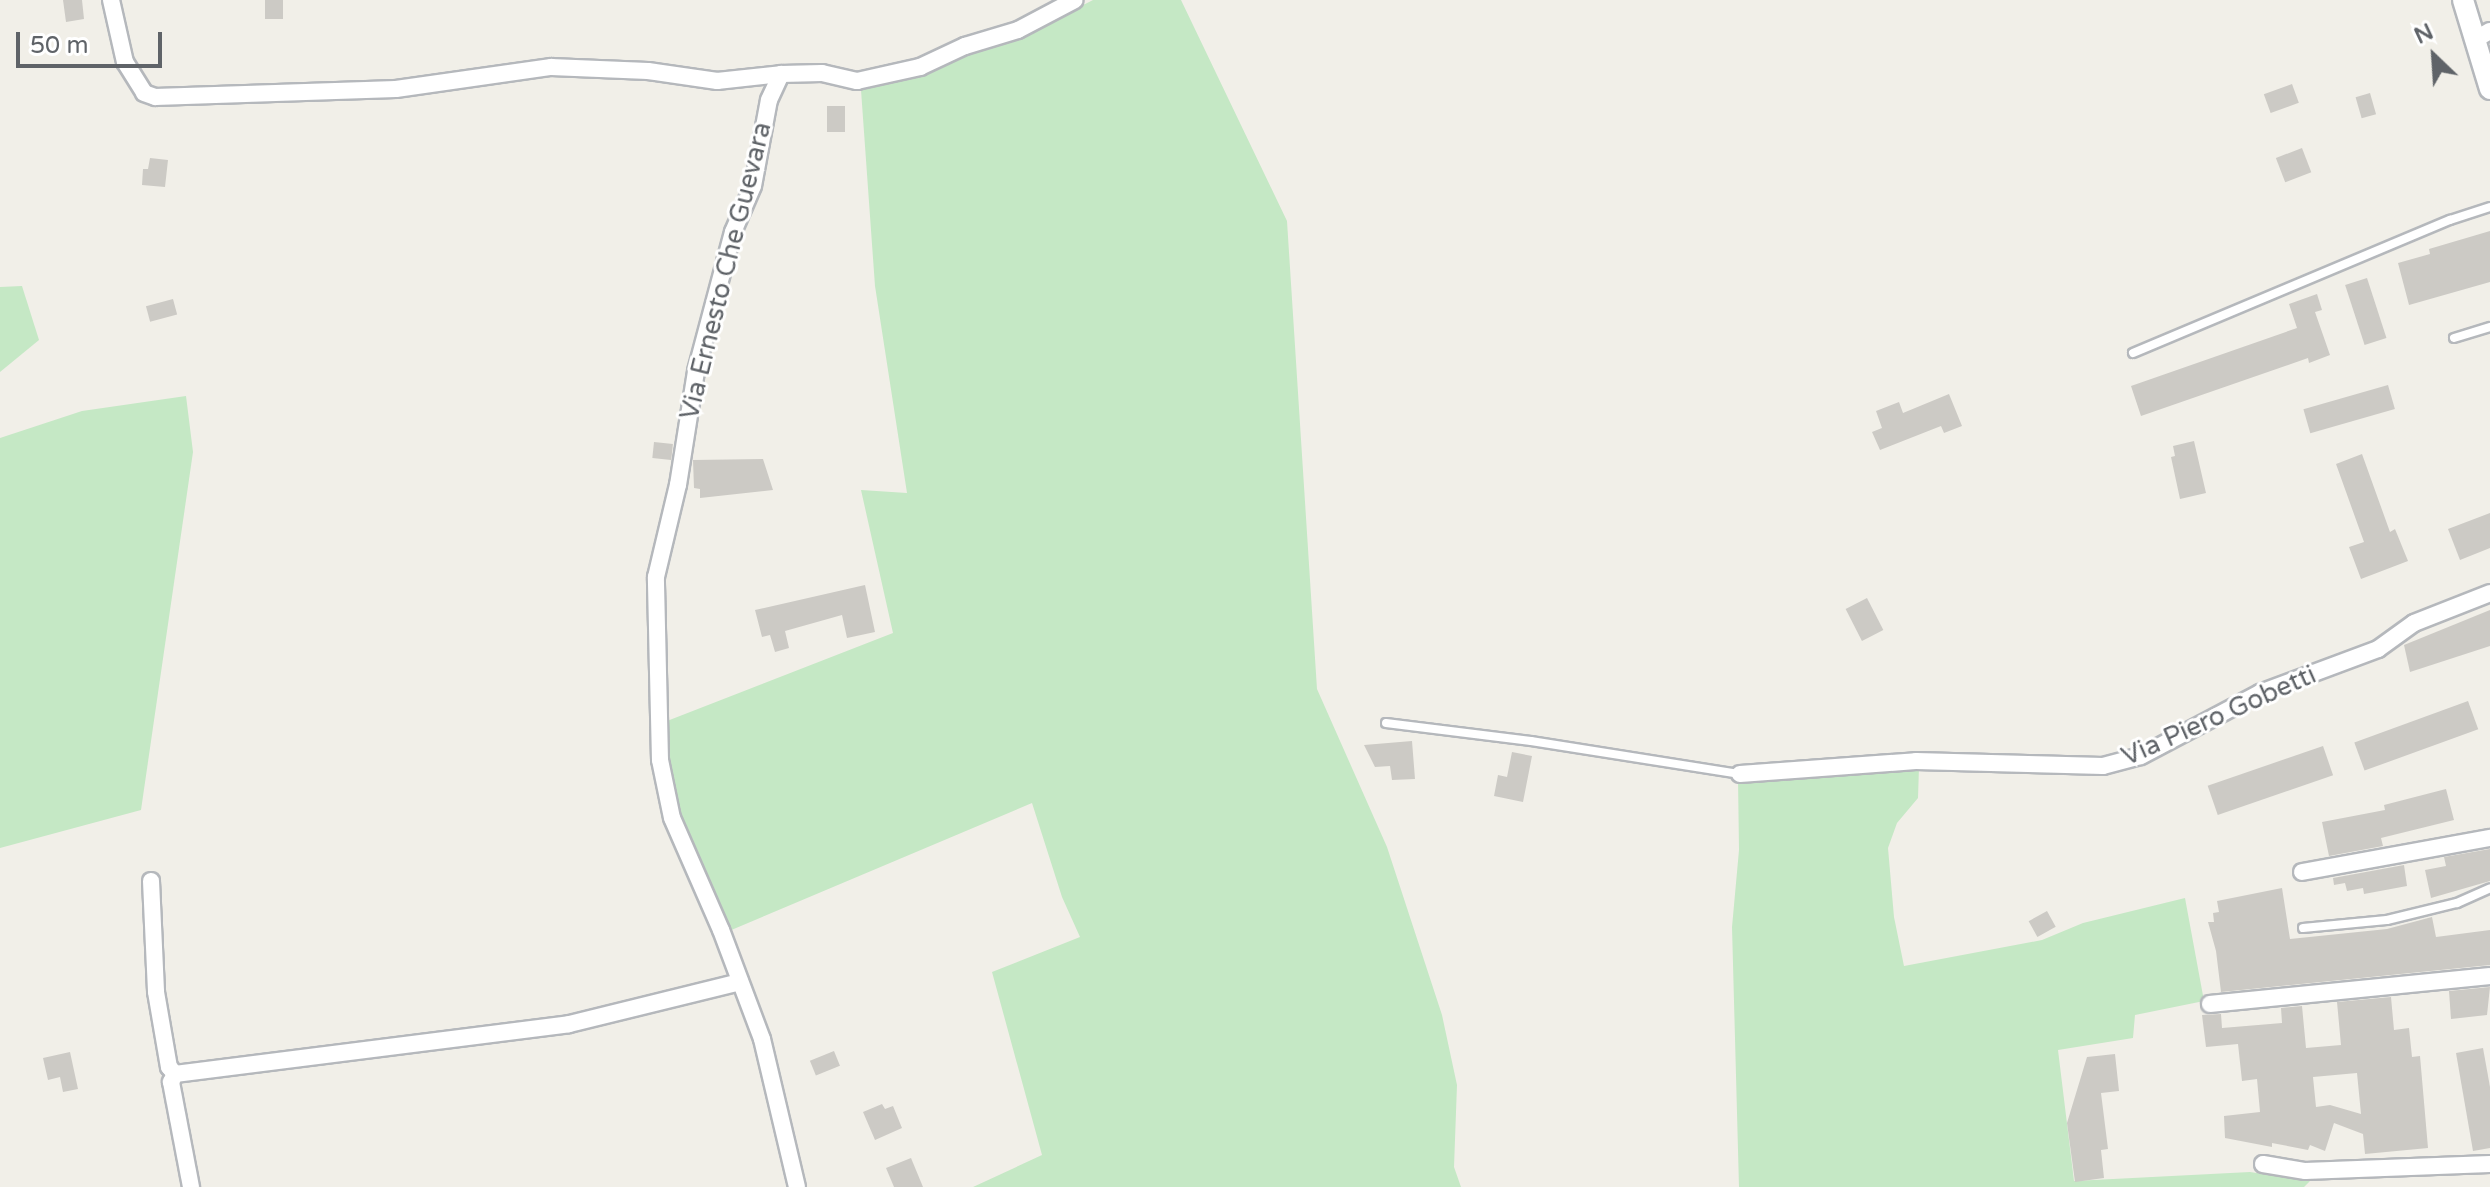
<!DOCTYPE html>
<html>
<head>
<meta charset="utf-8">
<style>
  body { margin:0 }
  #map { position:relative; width:2490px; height:1187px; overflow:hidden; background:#f1efe8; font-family:"Varela Round",sans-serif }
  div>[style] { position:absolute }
  .green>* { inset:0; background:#c5e8c5 }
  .building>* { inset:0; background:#cccac5; transform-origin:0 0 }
  .roads { filter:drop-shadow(2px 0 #b5b8bc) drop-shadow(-2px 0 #b5b8bc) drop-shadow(0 2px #b5b8bc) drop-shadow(0 -2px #b5b8bc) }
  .service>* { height:8px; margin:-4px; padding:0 4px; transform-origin:4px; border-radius:4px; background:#fff }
  .minor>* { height:16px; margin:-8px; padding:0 8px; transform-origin:8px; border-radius:8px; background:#fff }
  .tertiary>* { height:20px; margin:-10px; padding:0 10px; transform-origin:10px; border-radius:10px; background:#fff }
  span { translate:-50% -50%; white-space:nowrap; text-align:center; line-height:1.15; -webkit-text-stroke:6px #fff; paint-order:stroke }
  .street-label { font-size:26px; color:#5f6368 }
  .north { position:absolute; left:2394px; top:16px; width:80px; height:80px; -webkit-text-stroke:6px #fff; paint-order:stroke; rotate:335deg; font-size:22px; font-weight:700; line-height:32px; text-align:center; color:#5f6368 }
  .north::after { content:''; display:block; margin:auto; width:28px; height:36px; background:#5f6368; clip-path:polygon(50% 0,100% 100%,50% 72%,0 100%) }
  .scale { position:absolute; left:16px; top:32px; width:146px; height:36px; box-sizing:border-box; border:4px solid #5f6368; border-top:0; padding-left:10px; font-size:24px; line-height:28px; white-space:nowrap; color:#5f6368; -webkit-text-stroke:6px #fff; paint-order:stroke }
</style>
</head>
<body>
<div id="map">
  <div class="green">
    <i style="clip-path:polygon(1093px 0,1181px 0,1287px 221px,1317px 689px,1387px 847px,1442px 1015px,1457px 1085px,1454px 1167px,1461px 1187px,973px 1187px,1042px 1155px,992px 972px,1080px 937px,1062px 897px,1032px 803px,729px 931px,678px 816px,666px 760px,667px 721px,893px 633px,861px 490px,907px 493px,875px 286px,861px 90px,919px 77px,968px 53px,1017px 39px)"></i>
    <i style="clip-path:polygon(22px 286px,39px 340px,0 372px,0 287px)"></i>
    <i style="clip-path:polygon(186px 396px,193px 452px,141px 810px,0 848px,0 438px,82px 411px)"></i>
    <i style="clip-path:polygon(1919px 767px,1918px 798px,1897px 823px,1888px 848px,1894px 917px,1904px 966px,2042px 940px,2083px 923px,2185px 898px,2204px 1001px,2135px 1015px,2133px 1038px,2058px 1050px,2074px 1181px,2250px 1172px,2310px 1181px,2304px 1187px,1739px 1187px,1732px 927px,1739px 850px,1738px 779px)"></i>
  </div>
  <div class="building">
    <i style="clip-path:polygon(63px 0,82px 0,84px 19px,66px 22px)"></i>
    <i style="left:265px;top:0;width:18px;height:19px"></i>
    <i style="left:2292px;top:84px;width:20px;height:30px;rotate:70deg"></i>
    <i style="left:2370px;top:93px;width:22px;height:15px;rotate:74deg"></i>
    <i style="left:845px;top:106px;width:26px;height:18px;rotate:90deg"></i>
    <i style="left:2302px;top:148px;width:26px;height:28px;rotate:69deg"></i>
    <i style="clip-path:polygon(150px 158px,168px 160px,165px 187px,142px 185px,143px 169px,148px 169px)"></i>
    <i style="clip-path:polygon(2490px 231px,2490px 282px,2409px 305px,2398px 263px,2430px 254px,2429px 249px)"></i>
    <i style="left:2367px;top:278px;width:63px;height:23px;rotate:72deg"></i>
    <i style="clip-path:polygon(2317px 294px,2322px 310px,2315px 312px,2330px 355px,2309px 363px,2308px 358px,2141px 416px,2131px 386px,2297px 328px,2289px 304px)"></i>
    <i style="left:173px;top:299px;width:16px;height:28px;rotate:75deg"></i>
    <i style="left:2388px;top:385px;width:25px;height:88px;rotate:74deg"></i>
    <i style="clip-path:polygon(1949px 394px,1962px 426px,1944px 433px,1941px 426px,1880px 450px,1872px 432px,1882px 428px,1876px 411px,1899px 402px,1903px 413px)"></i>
    <i style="clip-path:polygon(2194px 441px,2206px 493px,2180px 499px,2171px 457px,2175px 456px,2173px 446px)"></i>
    <i style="left:654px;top:442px;width:19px;height:16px;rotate:6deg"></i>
    <i style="clip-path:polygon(2362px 454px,2390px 532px,2395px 529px,2408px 561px,2361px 579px,2349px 547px,2364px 542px,2336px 464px)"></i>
    <i style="clip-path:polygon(763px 459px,773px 490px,700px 498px,700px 489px,694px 488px,693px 460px)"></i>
    <i style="clip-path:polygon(2490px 513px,2490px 548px,2460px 560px,2448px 529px)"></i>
    <i style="clip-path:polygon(865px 585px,875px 632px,847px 638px,842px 615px,785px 631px,789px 648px,775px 652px,770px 635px,762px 637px,755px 610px)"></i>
    <i style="left:1867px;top:598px;width:36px;height:24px;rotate:63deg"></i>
    <i style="clip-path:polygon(2490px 610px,2490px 646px,2410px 672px,2404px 645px)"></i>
    <i style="left:2468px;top:701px;width:30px;height:121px;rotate:70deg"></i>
    <i style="clip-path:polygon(1412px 741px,1415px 779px,1392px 780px,1390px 766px,1375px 767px,1364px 745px)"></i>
    <i style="left:2323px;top:746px;width:31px;height:122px;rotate:71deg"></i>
    <i style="clip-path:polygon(1512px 752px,1532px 756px,1523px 802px,1494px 796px,1498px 775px,1507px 777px)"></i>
    <i style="clip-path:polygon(2446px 789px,2454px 820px,2381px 838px,2383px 846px,2329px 856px,2322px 822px,2385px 810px,2384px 805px)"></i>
    <i style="clip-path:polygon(2490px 849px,2490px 881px,2431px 898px,2425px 870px,2446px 866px,2444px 857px)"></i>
    <i style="clip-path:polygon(2404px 865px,2407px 886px,2364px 894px,2363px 888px,2347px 891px,2345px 883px,2334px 885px,2333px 878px)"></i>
    <i style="clip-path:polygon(2282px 888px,2290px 939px,2387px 929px,2432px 917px,2436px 937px,2490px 930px,2490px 965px,2221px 992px,2216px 951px,2208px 922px,2214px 922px,2213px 913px,2219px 912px,2217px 901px)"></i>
    <i style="left:2047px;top:911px;width:18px;height:21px;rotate:61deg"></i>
    <i style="clip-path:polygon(2490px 987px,2487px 1015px,2451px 1019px,2449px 991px)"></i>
    <i style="clip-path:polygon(evenodd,2391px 997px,2394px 1030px,2409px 1028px,2412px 1057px,2420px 1056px,2428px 1148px,2365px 1154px,2363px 1134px,2334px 1123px,2325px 1151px,2310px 1145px,2308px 1150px,2272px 1143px,2272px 1147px,2225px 1138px,2224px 1116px,2260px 1112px,2257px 1079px,2242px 1081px,2238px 1044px,2206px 1047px,2202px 1015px,2221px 1014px,2222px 1028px,2282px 1023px,2281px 1008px,2302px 1006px,2306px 1048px,2341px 1045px,2337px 1002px,2391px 997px,2357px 1073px,2361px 1114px,2330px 1105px,2316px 1107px,2313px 1077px,2357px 1073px)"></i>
    <i style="clip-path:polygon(2483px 1048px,2490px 1087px,2490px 1148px,2473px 1151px,2456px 1053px)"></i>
    <i style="left:834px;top:1051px;width:16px;height:26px;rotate:68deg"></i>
    <i style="clip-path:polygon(70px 1052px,78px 1089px,63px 1092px,60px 1077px,48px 1080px,43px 1058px)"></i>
    <i style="clip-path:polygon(2115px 1054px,2119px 1091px,2101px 1093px,2108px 1149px,2101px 1150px,2104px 1178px,2075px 1182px,2067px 1123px,2087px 1057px)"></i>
    <i style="clip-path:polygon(882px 1104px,885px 1109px,893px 1106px,902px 1128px,875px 1140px,863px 1112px)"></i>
    <i style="clip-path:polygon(911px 1158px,923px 1187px,894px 1187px,886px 1168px)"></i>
  </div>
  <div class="roads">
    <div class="service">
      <i style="left:2454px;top:338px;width:38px;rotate:-17deg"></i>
      <i style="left:2133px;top:353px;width:344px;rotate:-22.8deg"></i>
      <i style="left:2450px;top:220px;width:42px;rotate:-18deg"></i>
      <i style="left:1386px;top:723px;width:146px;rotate:7.1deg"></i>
      <i style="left:1531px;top:741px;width:212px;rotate:9deg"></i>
      <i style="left:2303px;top:928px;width:84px;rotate:-5.4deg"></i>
      <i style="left:2387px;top:920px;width:72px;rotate:-13.7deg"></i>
      <i style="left:2457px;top:903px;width:36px;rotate:-24deg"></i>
    </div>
    <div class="minor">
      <i style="left:111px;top:0;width:64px;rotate:77.3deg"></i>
      <i style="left:125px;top:62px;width:36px;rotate:58deg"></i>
      <i style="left:144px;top:93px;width:12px;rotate:20deg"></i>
      <i style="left:155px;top:97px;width:241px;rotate:-1.9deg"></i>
      <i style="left:396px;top:89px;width:157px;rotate:-8.1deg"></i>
      <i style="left:551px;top:67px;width:97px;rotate:2.4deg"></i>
      <i style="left:648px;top:71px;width:70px;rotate:8.2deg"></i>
      <i style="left:717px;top:81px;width:64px;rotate:-6.2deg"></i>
      <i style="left:2476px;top:39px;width:16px;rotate:-30deg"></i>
      <i style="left:1740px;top:774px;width:176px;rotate:-4.2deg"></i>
      <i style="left:1916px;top:761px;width:187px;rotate:1.5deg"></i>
      <i style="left:2103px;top:766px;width:39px;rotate:-15deg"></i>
      <i style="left:2141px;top:756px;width:135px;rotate:-27.9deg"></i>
      <i style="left:2260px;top:693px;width:126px;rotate:-20.4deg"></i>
      <i style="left:2378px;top:649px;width:44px;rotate:-35.8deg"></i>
      <i style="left:2414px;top:623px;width:82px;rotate:-21.5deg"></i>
      <i style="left:2302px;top:872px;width:191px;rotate:-10.3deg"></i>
      <i style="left:151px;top:881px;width:111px;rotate:87.4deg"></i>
      <i style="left:156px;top:992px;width:76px;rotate:80.2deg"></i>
      <i style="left:169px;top:1067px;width:9px;rotate:49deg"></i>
      <i style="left:175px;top:1074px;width:397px;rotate:-7.2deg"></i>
      <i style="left:569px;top:1024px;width:176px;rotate:-13.8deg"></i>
      <i style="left:2210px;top:1004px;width:281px;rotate:-5.7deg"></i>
      <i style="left:175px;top:1074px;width:9px;rotate:117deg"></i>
      <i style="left:171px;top:1082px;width:107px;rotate:79.2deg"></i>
      <i style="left:2263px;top:1164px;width:43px;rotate:9.5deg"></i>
      <i style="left:2305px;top:1171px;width:185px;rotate:-2.2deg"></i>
      <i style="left:797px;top:1187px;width:152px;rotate:-103.3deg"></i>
      <i style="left:762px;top:1039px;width:116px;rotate:-110.6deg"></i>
      <i style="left:721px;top:930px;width:122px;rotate:-113.6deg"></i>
      <i style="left:672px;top:818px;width:59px;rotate:-101.7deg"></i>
      <i style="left:660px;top:760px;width:183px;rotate:-91.3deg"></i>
      <i style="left:656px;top:577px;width:95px;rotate:-76.6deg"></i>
      <i style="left:678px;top:485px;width:115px;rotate:-81deg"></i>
      <i style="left:696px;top:371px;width:144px;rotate:-75.1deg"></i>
      <i style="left:733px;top:232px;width:50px;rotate:-66.5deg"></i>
      <i style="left:753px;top:186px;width:87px;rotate:-79.5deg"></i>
      <i style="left:769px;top:100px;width:29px;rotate:-65deg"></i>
      <i style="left:781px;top:74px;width:41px;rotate:-1.4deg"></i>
      <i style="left:822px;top:73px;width:36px;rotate:13deg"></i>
      <i style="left:857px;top:81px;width:65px;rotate:-12.5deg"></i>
      <i style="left:920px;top:67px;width:50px;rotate:-25deg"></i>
      <i style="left:965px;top:46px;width:55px;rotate:-16.8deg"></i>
      <i style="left:1018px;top:30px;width:64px;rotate:-27.8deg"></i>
    </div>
    <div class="tertiary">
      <i style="left:2463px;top:0;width:93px;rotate:73.1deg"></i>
    </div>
  </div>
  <div class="street-label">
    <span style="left:726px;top:271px;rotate:-76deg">Via Ernesto Che Guevara</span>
    <span style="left:2219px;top:716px;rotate:-24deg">Via Piero Gobetti</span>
  </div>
  <div class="north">N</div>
  <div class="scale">50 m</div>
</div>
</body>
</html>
